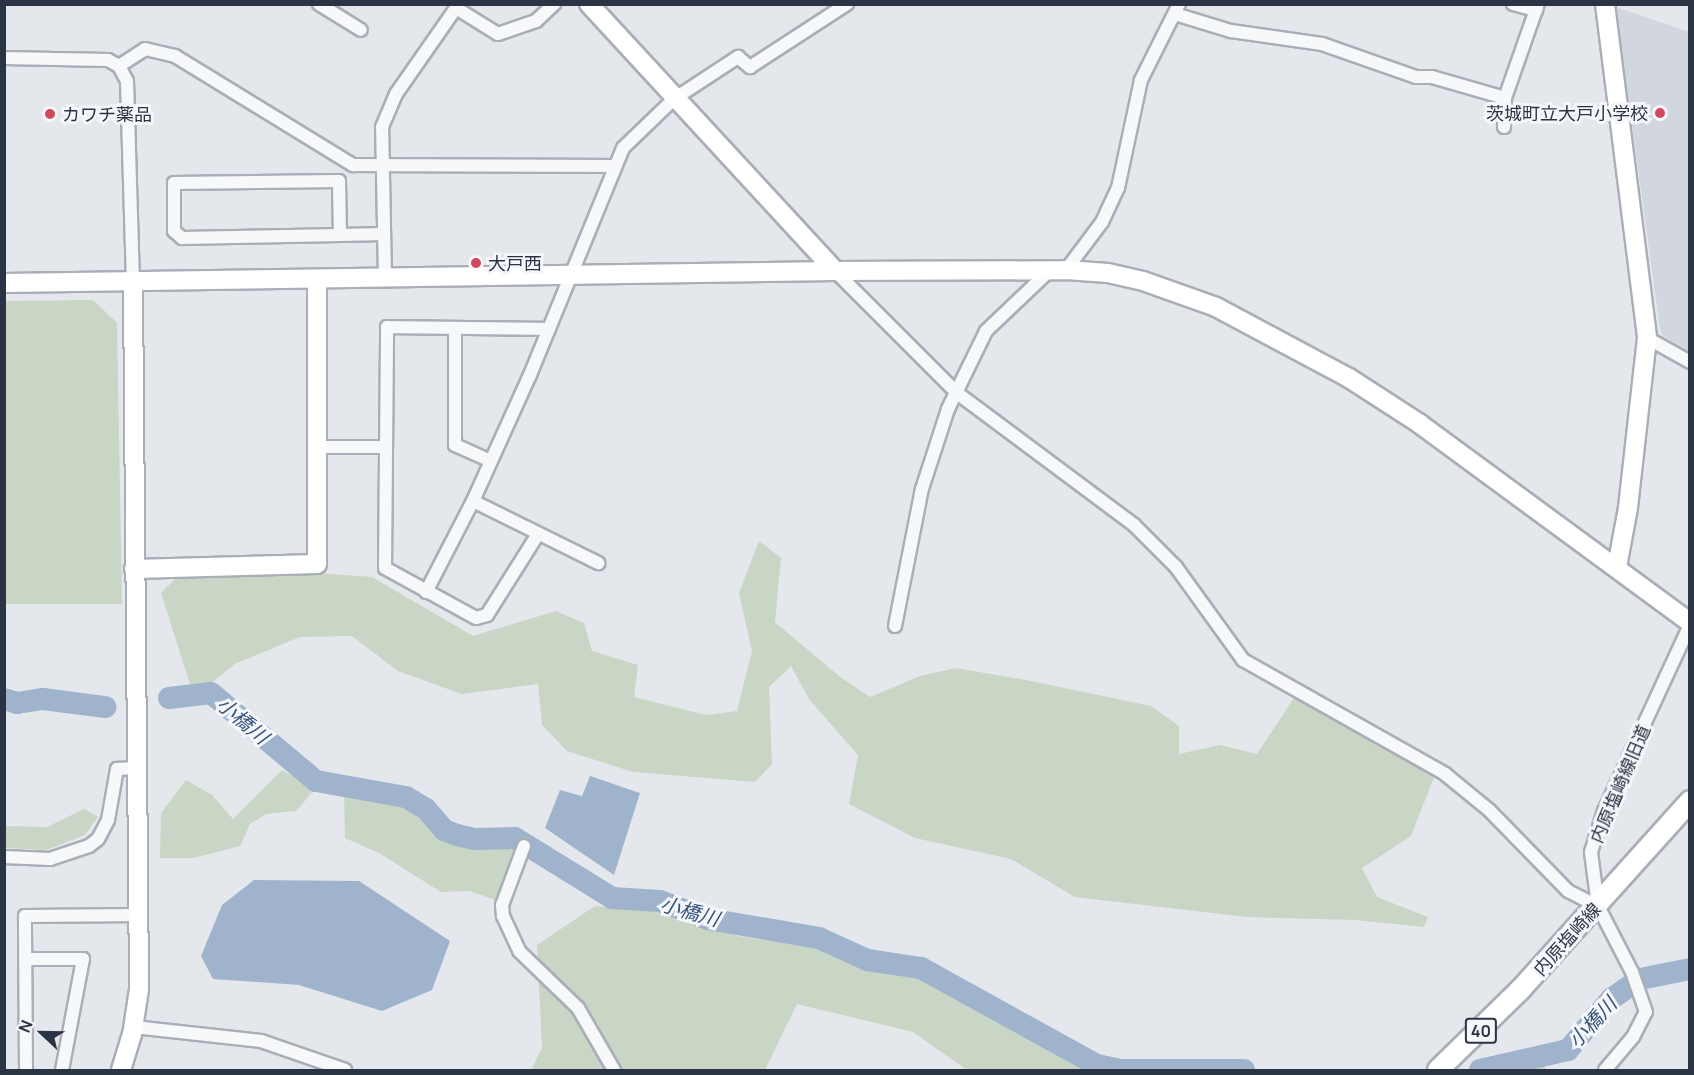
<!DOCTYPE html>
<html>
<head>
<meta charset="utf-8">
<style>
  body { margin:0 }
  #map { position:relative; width:1694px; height:1075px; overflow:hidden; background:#e4e7ec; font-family:Manrope,"Noto Sans JP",sans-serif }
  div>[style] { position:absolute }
  .built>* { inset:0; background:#d2d6de }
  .green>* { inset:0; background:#c9d6c5 }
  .water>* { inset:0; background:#9fb4cc }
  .river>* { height:22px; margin:-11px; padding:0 11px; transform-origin:11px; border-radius:11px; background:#9fb4cc }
  .roads { filter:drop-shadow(2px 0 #a9aeb7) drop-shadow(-2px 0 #a9aeb7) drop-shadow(0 2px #a9aeb7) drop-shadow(0 -2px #a9aeb7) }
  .street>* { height:12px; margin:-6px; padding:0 6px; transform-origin:6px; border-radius:6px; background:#f7f8fa }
  .secondary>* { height:18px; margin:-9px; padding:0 9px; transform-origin:9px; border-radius:9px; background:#fff }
  .primary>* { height:20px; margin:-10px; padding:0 10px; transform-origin:10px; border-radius:10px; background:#fff }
  .dots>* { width:16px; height:16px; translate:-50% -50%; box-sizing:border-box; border:3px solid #f4f6f9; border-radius:50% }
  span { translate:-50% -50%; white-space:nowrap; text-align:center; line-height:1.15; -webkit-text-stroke:6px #f4f6f9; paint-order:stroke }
  .shield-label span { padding:2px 4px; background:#f4f6f9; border:2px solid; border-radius:4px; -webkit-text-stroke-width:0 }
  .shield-label { font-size:16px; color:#2b3445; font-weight:700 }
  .poi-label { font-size:18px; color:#2b3445 }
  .right { translate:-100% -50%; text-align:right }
  .left { translate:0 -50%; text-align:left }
  .street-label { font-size:18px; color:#2b3445 }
  .water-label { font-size:20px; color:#34527a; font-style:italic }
  .frame { position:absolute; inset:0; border:6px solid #2b3445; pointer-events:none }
  .north { position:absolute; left:12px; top:1003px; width:60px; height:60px; -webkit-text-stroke:4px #f4f6f9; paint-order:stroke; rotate:292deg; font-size:16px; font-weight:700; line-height:24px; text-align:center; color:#2b3445 }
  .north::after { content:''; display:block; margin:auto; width:21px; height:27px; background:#2b3445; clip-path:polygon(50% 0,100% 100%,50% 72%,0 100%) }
</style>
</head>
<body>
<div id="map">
  <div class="built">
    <i style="clip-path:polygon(1616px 7px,1689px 32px,1689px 351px,1663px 336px,1660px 329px)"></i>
  </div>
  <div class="green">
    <i style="clip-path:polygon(93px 300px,117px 323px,122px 604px,5px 604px,5px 301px)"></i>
    <i style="clip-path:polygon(759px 541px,781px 558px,775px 622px,840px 677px,870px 697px,920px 676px,956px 668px,1026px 680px,1151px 706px,1179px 726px,1179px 754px,1220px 745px,1257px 754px,1294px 698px,1436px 772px,1411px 836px,1362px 868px,1377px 897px,1428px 917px,1424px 927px,1356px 920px,1247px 917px,1075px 897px,1011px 859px,915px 838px,849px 804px,858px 755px,809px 699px,791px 666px,769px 687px,772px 764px,755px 782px,633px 772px,567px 751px,542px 725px,538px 684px,462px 694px,398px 671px,352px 636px,300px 637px,235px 664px,211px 683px,190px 684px,161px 593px,178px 576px,317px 573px,372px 577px,473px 636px,556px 611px,584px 623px,592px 651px,638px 665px,634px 697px,706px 715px,737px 711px,752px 651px,739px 593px)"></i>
    <i style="clip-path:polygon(282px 770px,315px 789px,296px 811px,266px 814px,250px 824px,240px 846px,194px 858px,160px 858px,161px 813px,186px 780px,212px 795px,233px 819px)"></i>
    <i style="clip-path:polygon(344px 796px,384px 797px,417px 810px,452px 839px,516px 847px,499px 901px,469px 891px,441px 892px,379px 853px,345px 838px)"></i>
    <i style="clip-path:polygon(84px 809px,98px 817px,85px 835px,46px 850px,5px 848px,5px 826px,47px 827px)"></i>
    <i style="clip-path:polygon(595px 906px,662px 911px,738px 936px,820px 949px,930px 977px,1066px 1059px,1096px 1070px,967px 1070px,913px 1032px,797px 1004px,765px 1070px,531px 1070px,542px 1048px,537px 945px)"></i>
    <i style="clip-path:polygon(1540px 1062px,1547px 1070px,1516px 1070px)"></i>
  </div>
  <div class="water">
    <i style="clip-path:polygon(590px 776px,640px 793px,614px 875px,545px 828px,560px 790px,582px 796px)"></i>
    <i style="clip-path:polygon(254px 880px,359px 881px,450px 941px,432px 990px,382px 1011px,299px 985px,213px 979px,201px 956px,222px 905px)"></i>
  </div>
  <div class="river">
    <i style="left:169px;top:698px;width:42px;rotate:-6.8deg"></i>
    <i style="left:211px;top:693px;width:137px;rotate:40deg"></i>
    <i style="left:316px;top:781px;width:91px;rotate:10.1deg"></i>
    <i style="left:406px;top:797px;width:23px;rotate:31deg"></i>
    <i style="left:426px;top:809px;width:28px;rotate:49deg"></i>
    <i style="left:444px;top:830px;width:14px;rotate:21deg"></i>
    <i style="left:457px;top:835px;width:18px;rotate:13deg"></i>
    <i style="left:475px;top:839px;width:40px;rotate:-1.4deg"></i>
    <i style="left:515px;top:838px;width:114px;rotate:31.7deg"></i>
    <i style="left:612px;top:898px;width:48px;rotate:3.6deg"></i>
    <i style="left:660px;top:901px;width:51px;rotate:20.6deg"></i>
    <i style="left:708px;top:919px;width:113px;rotate:9.7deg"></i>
    <i style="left:819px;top:938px;width:53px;rotate:24.6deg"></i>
    <i style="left:867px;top:960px;width:55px;rotate:8.4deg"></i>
    <i style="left:921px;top:968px;width:201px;rotate:28.9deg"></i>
    <i style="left:1097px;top:1065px;width:24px;rotate:12deg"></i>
    <i style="left:1120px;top:1070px;width:124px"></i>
    <i style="left:4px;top:699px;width:14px;rotate:17deg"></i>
    <i style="left:17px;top:703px;width:26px;rotate:-9deg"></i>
    <i style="left:43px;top:699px;width:63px;rotate:7.4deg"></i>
    <i style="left:1645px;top:978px;width:46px;rotate:-11.3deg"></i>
    <i style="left:1480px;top:1070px;width:90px;rotate:-12.8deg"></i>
    <i style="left:1568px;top:1050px;width:67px;rotate:-49.9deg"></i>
    <i style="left:1611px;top:999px;width:24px;rotate:-35deg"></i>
  </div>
  <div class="roads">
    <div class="street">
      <i style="left:319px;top:4px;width:49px;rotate:31.8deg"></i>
      <i style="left:1513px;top:4px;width:24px;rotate:15deg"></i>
      <i style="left:1175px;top:14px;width:59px;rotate:16.9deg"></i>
      <i style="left:1231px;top:31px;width:92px;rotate:8.1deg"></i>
      <i style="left:1322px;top:44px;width:100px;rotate:19.3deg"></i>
      <i style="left:1416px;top:77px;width:16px"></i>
      <i style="left:1432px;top:77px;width:76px;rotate:16deg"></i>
      <i style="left:4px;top:58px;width:104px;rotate:1.1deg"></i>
      <i style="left:108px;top:60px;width:13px;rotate:29deg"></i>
      <i style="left:119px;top:66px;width:17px;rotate:62deg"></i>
      <i style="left:127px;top:81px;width:201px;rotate:88.3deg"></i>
      <i style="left:119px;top:66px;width:31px;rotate:-33deg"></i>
      <i style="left:145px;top:49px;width:31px;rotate:13deg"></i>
      <i style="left:175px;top:56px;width:209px;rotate:31.5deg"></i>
      <i style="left:353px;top:165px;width:260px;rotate:0.2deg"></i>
      <i style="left:1504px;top:127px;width:29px;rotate:-88deg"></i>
      <i style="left:1505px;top:98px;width:100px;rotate:-70.7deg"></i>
      <i style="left:340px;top:235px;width:54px;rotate:-91.1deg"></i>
      <i style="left:339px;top:181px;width:165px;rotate:179.3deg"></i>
      <i style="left:174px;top:183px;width:48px;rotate:90deg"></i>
      <i style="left:174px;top:231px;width:11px;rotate:41deg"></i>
      <i style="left:182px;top:238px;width:158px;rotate:-1.1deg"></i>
      <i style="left:340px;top:235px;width:44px;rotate:-1.3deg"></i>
      <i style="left:1066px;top:270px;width:60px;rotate:-53.1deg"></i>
      <i style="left:1102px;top:222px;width:38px;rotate:-65deg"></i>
      <i style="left:1118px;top:188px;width:110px;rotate:-78deg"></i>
      <i style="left:1141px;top:80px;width:85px;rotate:-63.4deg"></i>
      <i style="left:835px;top:271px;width:173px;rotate:45deg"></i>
      <i style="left:957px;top:393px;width:221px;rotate:36.7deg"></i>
      <i style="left:1134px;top:525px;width:59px;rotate:45deg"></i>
      <i style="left:1176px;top:567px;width:115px;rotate:54.2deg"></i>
      <i style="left:1243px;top:660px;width:232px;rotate:29.4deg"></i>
      <i style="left:1445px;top:774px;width:57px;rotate:39.3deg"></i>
      <i style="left:1489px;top:810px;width:113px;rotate:45.7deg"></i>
      <i style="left:1568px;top:891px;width:34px;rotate:27deg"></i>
      <i style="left:385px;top:278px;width:151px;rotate:-91.1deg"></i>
      <i style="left:382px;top:127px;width:36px;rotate:-67deg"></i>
      <i style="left:396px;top:94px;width:105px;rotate:-55.1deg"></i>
      <i style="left:456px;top:8px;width:49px;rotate:31.8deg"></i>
      <i style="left:498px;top:34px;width:40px;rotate:-18.9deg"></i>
      <i style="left:536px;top:21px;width:25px;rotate:-43deg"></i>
      <i style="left:455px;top:328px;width:117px;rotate:90deg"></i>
      <i style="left:455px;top:445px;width:39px;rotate:24deg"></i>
      <i style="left:1647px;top:338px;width:49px;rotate:29.2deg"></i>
      <i style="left:317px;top:447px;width:69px"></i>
      <i style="left:473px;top:501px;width:140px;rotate:26.4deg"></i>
      <i style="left:538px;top:534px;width:96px;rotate:122.2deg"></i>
      <i style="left:487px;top:615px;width:11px;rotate:165deg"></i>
      <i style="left:476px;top:618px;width:104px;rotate:-151.2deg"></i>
      <i style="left:385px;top:568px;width:241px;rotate:-89.5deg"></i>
      <i style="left:387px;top:327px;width:162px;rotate:0.7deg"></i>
      <i style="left:426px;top:592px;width:102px;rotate:-62.7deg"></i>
      <i style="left:473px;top:501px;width:138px;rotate:-65.7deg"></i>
      <i style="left:530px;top:375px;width:245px;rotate:-67.7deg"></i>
      <i style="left:623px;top:148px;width:71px;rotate:-43.9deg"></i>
      <i style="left:674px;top:99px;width:77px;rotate:-33.3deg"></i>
      <i style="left:738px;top:57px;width:16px;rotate:40deg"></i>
      <i style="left:750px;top:67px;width:116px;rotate:-33deg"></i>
      <i style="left:895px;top:626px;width:140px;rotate:-78.9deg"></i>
      <i style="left:922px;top:489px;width:84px;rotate:-72deg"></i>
      <i style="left:948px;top:409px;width:87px;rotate:-64deg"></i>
      <i style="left:986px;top:331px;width:88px;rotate:-43.6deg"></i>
      <i style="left:524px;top:846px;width:63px;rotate:110.4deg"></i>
      <i style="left:502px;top:905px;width:11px;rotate:85deg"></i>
      <i style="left:503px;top:916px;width:38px;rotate:65deg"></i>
      <i style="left:519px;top:951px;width:82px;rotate:44deg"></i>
      <i style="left:578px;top:1008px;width:72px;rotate:59.9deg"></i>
      <i style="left:4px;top:857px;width:46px;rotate:2.5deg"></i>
      <i style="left:50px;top:859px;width:41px;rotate:-18.4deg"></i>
      <i style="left:89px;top:846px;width:11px;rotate:-38deg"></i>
      <i style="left:98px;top:839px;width:21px;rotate:-62deg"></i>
      <i style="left:108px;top:820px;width:52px;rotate:-80deg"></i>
      <i style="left:117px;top:769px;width:20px;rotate:-3deg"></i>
      <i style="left:25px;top:959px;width:58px"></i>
      <i style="left:83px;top:959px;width:113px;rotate:100.7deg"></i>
      <i style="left:134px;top:1027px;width:128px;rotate:6.3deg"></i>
      <i style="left:261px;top:1041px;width:89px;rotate:19deg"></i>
      <i style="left:26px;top:1070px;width:154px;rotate:-90.4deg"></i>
      <i style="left:25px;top:916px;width:115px;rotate:-0.5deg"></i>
      <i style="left:1605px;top:1070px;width:43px;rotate:-49.7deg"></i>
      <i style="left:1633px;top:1037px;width:28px;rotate:-63deg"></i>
      <i style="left:1646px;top:1012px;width:42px;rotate:-109.3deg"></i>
      <i style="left:1632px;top:972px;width:74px;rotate:-117.3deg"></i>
      <i style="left:1598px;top:906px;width:54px;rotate:-97.4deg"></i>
      <i style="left:1591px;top:852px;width:43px;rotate:-72.4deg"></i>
      <i style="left:1604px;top:811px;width:205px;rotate:-65.2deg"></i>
    </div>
    <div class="secondary">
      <i style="left:589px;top:4px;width:363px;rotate:47.3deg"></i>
      <i style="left:1605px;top:4px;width:337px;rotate:82.8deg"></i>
      <i style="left:1647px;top:338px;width:171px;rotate:96.4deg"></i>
      <i style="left:1628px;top:508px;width:60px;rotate:100.6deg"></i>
      <i style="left:4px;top:283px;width:831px;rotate:-0.83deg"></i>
      <i style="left:835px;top:271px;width:231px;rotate:-0.2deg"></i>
      <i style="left:1066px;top:270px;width:42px;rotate:4.1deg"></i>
      <i style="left:1108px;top:273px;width:36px;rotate:13deg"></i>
      <i style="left:1143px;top:281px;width:77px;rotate:19.6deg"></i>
      <i style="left:1216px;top:307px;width:151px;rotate:28.1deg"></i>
      <i style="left:1349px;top:378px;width:85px;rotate:32.9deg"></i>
      <i style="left:1420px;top:424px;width:335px;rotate:36.3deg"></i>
      <i style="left:134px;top:569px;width:183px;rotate:-1.6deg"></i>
      <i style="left:317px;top:564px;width:285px;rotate:-90deg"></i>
      <i style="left:121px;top:1070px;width:37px;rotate:-73deg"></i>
      <i style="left:132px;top:1035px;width:47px;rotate:-81.3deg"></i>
      <i style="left:139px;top:989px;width:707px;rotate:-90.49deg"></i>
    </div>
    <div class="primary">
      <i style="left:1438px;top:1070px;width:116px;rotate:-44.3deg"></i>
      <i style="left:1521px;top:989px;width:253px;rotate:-48deg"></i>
    </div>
  </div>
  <div class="dots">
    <i style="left:1660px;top:113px;background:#d1495b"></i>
    <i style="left:50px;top:114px;background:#d1495b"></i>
    <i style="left:476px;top:263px;background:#d1495b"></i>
  </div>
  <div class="shield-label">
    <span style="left:1481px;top:1031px">40</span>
  </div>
  <div class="poi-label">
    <span class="right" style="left:1648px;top:113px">茨城町立大戸小学校</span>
    <span class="left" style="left:62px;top:114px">カワチ薬品</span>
    <span class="left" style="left:488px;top:263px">大戸西</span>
  </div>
  <div class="street-label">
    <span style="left:1620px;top:784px;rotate:-67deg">内原塩崎線旧道</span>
    <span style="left:1567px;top:939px;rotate:-48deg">内原塩崎線</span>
  </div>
  <div class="water-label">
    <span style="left:243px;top:720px;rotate:40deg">小橋川</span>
    <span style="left:690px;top:911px;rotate:16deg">小橋川</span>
    <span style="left:1592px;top:1022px;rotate:-47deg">小橋川</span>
  </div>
  <div class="frame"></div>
  <div class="north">N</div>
</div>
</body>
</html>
